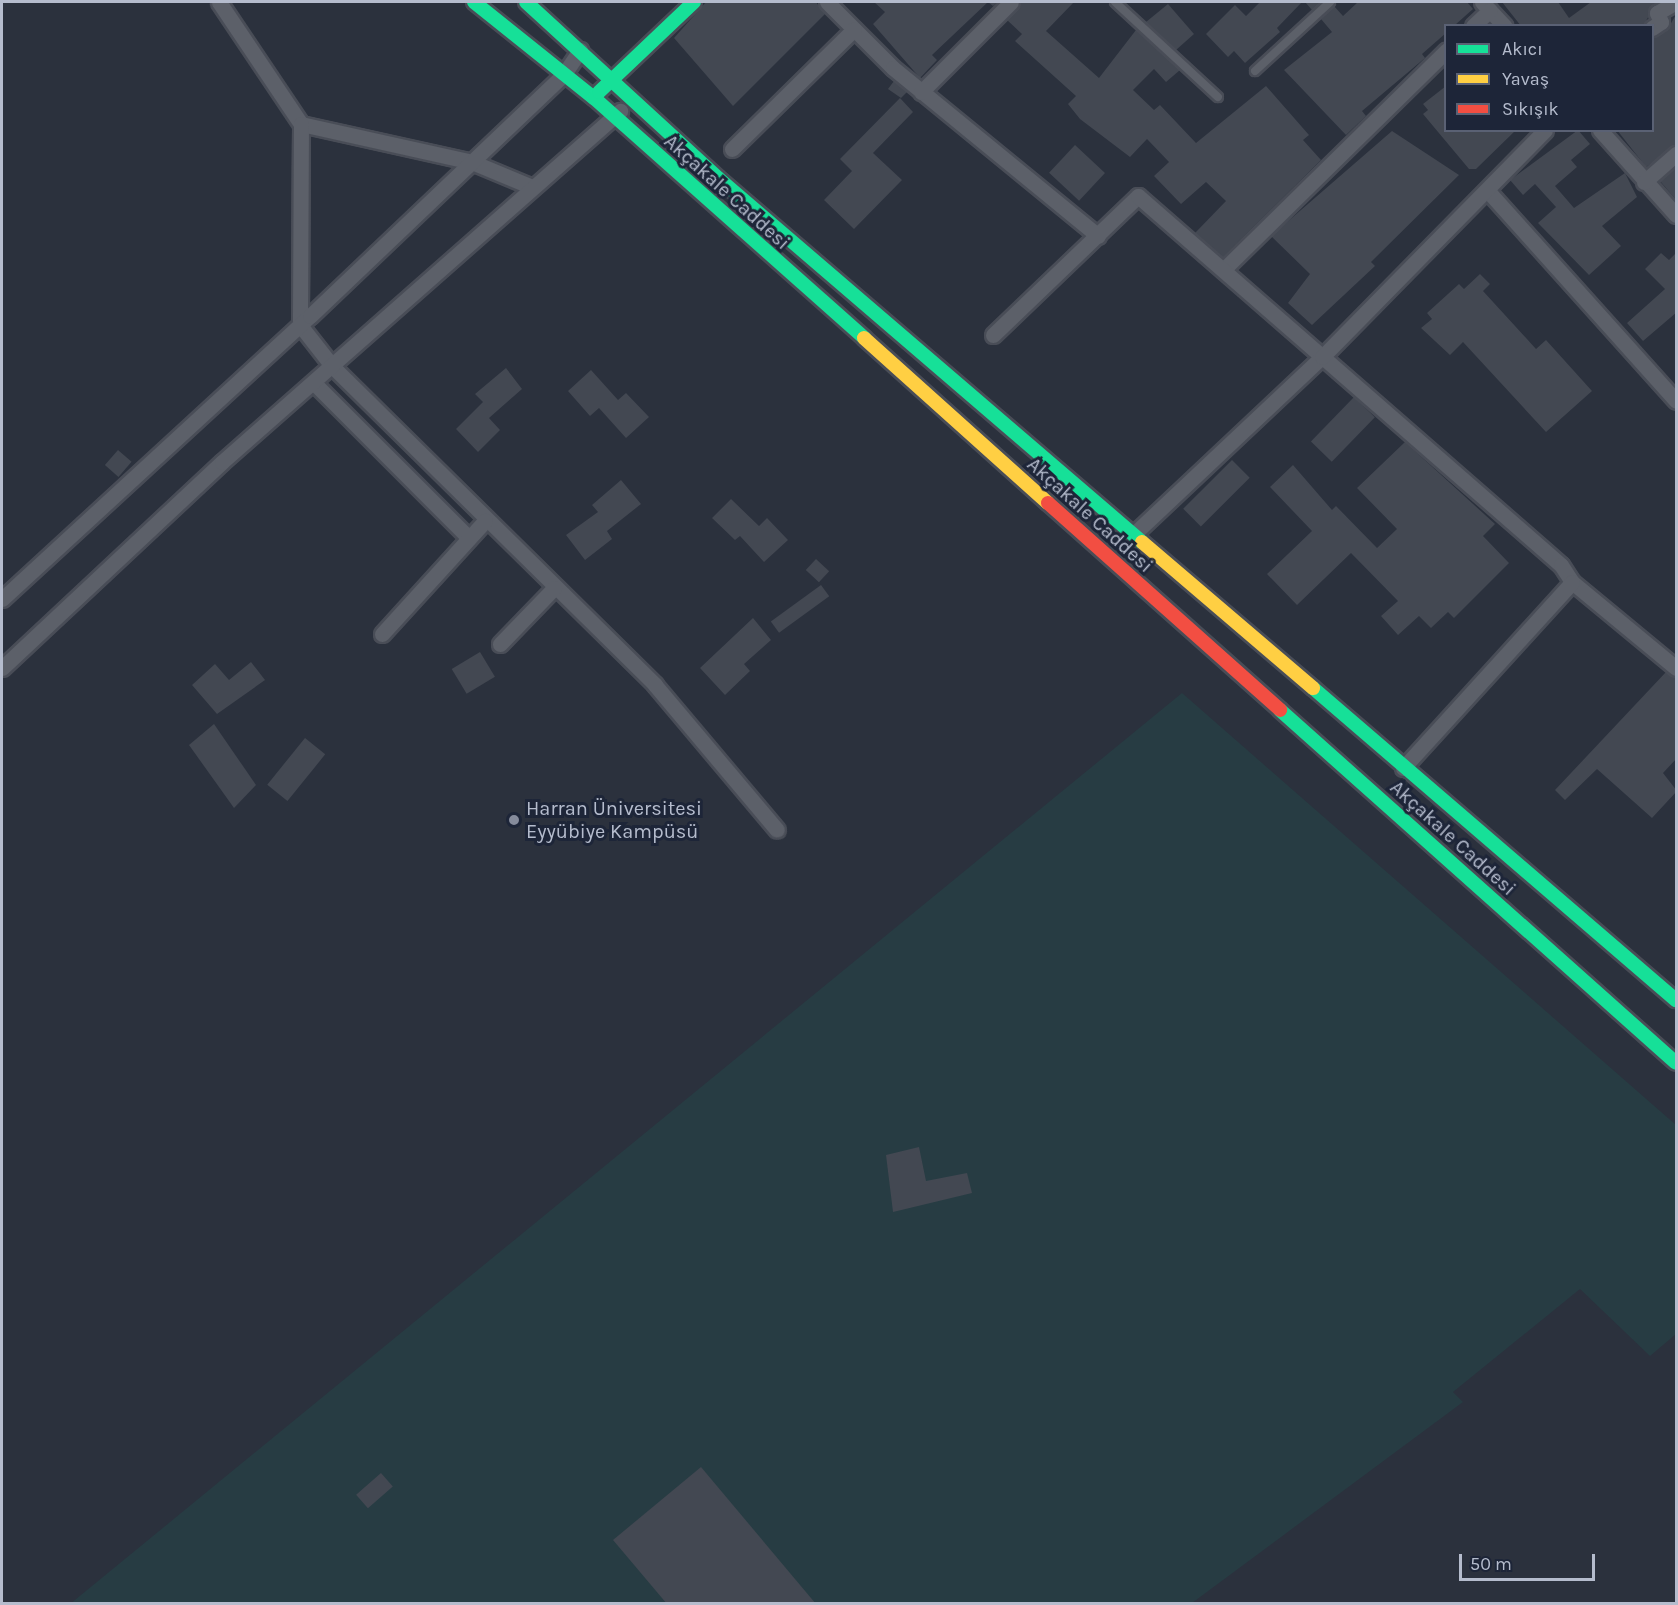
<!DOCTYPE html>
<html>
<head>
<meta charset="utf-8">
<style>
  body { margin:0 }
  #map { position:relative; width:1678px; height:1605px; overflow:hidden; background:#2b313d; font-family:Karla,sans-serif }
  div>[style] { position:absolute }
  .green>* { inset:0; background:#273c43 }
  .building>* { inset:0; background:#434852; transform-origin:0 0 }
  .roads { filter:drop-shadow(2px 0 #494d57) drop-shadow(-2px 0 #494d57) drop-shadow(0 2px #494d57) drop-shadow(0 -2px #494d57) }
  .lane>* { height:8px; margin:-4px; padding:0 4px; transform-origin:4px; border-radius:4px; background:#5c6069 }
  .street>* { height:15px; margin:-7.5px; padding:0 7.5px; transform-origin:7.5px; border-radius:7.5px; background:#5c6069 }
  .fast>* { height:14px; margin:-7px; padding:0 7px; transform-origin:7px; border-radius:7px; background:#16e098 }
  .slow>* { height:14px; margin:-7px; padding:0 7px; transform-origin:7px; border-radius:7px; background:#ffcf43 }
  .jam>* { height:14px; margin:-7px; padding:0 7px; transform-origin:7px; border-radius:7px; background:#f24e42 }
  .dots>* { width:16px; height:16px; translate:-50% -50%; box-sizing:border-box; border:3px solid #1d2538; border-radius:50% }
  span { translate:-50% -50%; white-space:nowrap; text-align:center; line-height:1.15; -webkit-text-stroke:6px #1d2538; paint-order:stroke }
  .street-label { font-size:20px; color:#b5bccd }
  .poi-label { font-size:20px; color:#b5bccd }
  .left { translate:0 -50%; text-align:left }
  .frame { position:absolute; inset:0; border:3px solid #b5bccd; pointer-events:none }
  .legend { position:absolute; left:1444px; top:24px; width:210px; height:108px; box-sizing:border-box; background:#1d2538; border:2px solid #5a6174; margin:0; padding:8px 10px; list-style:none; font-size:18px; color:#b5bccd }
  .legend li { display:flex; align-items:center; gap:12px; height:30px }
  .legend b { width:30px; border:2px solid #5a6174 }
  .scale { position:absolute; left:1459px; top:1554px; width:136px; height:27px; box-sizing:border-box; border:3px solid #b5bccd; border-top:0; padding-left:8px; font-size:18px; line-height:21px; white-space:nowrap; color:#b5bccd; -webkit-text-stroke:4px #1d2538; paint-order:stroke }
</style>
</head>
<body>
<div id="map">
  <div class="green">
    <i style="clip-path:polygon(1182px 693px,1676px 1125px,1676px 1334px,1650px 1356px,1580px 1289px,1453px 1392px,1463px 1402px,1192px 1603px,70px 1604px)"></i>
  </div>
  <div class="building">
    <i style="clip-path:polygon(706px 2px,816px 2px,825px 14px,733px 106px,674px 38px)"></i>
    <i style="clip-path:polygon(874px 2px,998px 2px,993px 6px,988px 2px,932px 55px,937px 60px,920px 78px,873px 24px,885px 12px)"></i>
    <i style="clip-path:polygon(1020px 2px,1074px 2px,1046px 31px,1099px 78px,1136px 30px,1180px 70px,1166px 82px,1154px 69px,1133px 90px,1154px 110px,1160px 105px,1196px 143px,1266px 86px,1309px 135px,1303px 140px,1321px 160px,1223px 257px,1195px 233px,1226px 201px,1206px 182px,1181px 204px,1154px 176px,1169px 162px,1147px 139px,1130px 157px,1080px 119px,1068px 104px,1076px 96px,1015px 41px,1022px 34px,1007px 20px)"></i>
    <i style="clip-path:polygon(1260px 2px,1302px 2px,1277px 28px,1280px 32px,1245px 63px,1234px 51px,1228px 57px,1206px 34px,1235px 5px,1246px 16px)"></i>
    <i style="clip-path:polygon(1305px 2px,1322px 2px,1312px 10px)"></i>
    <i style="clip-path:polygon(1358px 2px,1467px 2px,1473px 9px,1455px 25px,1446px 26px,1446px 33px,1422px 54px,1425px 58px,1362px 111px,1366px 116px,1346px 135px,1284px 70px,1332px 32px,1321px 19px,1334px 6px,1343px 16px)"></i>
    <i style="clip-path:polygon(1502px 2px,1558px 2px,1569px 18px,1591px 2px,1657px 2px,1643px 26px,1521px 26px)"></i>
    <i style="clip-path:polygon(1168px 4px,1194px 34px,1176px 50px,1146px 22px)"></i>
    <i style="clip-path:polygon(1677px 13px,1677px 145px,1646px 167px,1617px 130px,1653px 130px,1653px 38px,1667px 30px)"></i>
    <i style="clip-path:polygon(894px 81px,907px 92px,901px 98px,888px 89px)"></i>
    <i style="clip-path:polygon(1446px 86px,1446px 130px,1516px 130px,1476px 169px,1469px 169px,1423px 114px,1428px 110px,1423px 104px)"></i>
    <i style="clip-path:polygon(900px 98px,913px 112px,873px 153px,902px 180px,854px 229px,824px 200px,852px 171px,840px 159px)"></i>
    <i style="clip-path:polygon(1578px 130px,1590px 144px,1571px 160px,1577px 167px,1555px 186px,1574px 208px,1625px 173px,1637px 197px,1602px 226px,1621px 246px,1589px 275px,1538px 223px,1556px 207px,1535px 184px,1523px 195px,1510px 180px)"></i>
    <i style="clip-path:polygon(1392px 131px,1459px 175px,1371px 262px,1375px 266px,1312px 325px,1288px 303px,1310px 274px,1271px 236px)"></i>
    <i style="left:1075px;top:145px;width:41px;height:38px;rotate:43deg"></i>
    <i style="clip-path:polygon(1677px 167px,1677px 201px,1660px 181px)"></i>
    <i style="clip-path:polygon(1677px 252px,1677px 312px,1643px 341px,1627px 323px,1665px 289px,1645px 269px,1661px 253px,1669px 260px)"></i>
    <i style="clip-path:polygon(1480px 274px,1490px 284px,1483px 291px,1536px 349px,1546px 340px,1592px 391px,1546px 432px,1463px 342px,1450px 355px,1421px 328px,1432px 319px,1427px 313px,1459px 284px,1464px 289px)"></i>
    <i style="clip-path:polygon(506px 368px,522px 389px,489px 418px,500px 430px,478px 452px,456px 429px,483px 402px,475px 394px)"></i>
    <i style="clip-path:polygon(591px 370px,618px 400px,626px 393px,649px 417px,626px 438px,599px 408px,590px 416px,568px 391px)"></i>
    <i style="left:1354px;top:397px;width:29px;height:62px;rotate:44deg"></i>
    <i style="clip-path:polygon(1405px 442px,1495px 524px,1483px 536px,1509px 563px,1454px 618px,1448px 612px,1431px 628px,1419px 616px,1398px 635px,1381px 616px,1398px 601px,1351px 553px,1297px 605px,1267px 574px,1312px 531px,1270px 487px,1293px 465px,1332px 510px,1336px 506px,1377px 548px,1397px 529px,1357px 488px)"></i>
    <i style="left:118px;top:450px;width:18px;height:20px;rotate:41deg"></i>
    <i style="left:1232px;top:460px;width:25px;height:69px;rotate:45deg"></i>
    <i style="clip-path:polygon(621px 480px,641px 504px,607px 531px,612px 539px,585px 560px,566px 535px,598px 512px,592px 505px)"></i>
    <i style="clip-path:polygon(731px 499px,759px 526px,767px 518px,788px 540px,764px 562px,740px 536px,735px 540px,712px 518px)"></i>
    <i style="left:816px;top:559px;width:18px;height:15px;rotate:43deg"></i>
    <i style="left:821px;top:585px;width:14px;height:62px;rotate:54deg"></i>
    <i style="clip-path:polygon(753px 618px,771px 640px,744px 664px,750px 671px,725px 695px,700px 668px)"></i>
    <i style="left:480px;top:652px;width:29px;height:33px;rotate:59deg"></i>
    <i style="clip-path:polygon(251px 662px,265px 680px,217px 714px,192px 685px,215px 664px,229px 680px)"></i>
    <i style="clip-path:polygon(1666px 672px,1677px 679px,1677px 758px,1663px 773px,1677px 791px,1652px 818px,1597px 769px,1565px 800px,1555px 790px)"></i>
    <i style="clip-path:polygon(214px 724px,256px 785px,234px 808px,189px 745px)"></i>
    <i style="left:305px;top:738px;width:26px;height:60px;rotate:39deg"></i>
    <i style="clip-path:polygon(919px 1147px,926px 1181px,967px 1173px,972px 1193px,893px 1212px,886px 1155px)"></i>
    <i style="clip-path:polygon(701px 1467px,816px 1604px,667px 1604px,613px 1540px)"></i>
    <i style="left:381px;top:1473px;width:18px;height:33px;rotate:49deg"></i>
  </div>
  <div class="roads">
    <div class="lane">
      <i style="left:1115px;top:2px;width:140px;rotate:42.7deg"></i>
      <i style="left:1255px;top:71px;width:102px;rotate:-42.6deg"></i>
    </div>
    <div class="street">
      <i style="left:219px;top:2px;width:147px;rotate:56.1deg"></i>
      <i style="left:301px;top:124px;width:175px;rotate:12.5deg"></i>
      <i style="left:472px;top:162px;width:65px;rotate:22.6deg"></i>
      <i style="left:827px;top:2px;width:93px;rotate:45deg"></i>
      <i style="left:893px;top:68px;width:265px;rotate:39.3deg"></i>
      <i style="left:1482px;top:2px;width:33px;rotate:47deg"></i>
      <i style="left:1473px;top:26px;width:23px;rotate:-43deg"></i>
      <i style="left:1652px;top:28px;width:11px;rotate:-34deg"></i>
      <i style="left:1661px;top:22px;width:10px;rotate:-114deg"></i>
      <i style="left:1657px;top:13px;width:22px;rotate:-30deg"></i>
      <i style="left:921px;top:92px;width:127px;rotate:-45deg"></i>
      <i style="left:301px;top:124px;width:201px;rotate:90.3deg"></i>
      <i style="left:300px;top:325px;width:52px;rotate:52deg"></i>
      <i style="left:332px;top:366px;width:454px;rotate:44.6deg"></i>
      <i style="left:655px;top:685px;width:189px;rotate:49.9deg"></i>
      <i style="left:1600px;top:130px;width:114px;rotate:48.2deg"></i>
      <i style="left:732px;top:149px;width:171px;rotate:-44.5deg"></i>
      <i style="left:1644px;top:182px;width:43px;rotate:-41.2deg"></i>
      <i style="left:1487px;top:190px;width:283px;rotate:48.1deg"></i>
      <i style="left:1223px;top:270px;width:313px;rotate:-44.5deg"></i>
      <i style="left:993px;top:335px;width:201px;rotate:-43.8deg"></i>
      <i style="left:1138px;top:196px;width:561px;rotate:41.1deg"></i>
      <i style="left:1561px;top:565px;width:20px;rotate:57deg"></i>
      <i style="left:1572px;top:582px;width:135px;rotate:39.6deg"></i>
      <i style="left:314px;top:383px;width:219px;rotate:45deg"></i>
      <i style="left:1136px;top:532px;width:255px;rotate:-43.3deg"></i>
      <i style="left:1322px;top:357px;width:318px;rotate:-45.5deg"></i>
      <i style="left:2px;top:599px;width:418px;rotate:-42.6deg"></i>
      <i style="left:310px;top:316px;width:351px;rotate:-43.6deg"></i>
      <i style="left:564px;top:74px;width:29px;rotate:-56deg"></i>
      <i style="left:382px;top:634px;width:153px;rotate:-47.7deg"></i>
      <i style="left:500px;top:644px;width:78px;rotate:-46deg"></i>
      <i style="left:2px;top:668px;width:301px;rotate:-43.1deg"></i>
      <i style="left:222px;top:462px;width:531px;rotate:-41.41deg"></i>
      <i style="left:1403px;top:768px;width:251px;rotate:-47.7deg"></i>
    </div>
    <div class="fast">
      <i style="left:474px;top:2px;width:154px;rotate:38.7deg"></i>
      <i style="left:594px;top:98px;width:361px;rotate:41.6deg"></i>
      <i style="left:526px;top:2px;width:260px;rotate:42.5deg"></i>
      <i style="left:718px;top:178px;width:559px;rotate:40.65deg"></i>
      <i style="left:599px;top:92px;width:131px;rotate:-43.5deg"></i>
      <i style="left:1313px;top:688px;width:479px;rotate:40.7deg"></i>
      <i style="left:1280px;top:710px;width:530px;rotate:41.71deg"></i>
    </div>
    <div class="slow">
      <i style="left:864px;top:338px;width:247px;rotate:41.9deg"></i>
      <i style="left:1142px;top:542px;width:225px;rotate:40.5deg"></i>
    </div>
    <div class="jam">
      <i style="left:1048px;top:503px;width:311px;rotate:41.7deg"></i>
    </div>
  </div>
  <div class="dots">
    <i style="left:514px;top:820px;background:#858b9b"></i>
  </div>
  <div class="street-label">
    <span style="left:727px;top:192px;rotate:42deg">Akçakale Caddesi</span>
    <span style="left:1090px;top:515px;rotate:42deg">Akçakale Caddesi</span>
    <span style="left:1453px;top:838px;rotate:42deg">Akçakale Caddesi</span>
  </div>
  <div class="poi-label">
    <span class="left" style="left:526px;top:820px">Harran Üniversitesi<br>Eyyübiye Kampüsü</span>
  </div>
  <div class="frame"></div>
  <ul class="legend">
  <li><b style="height:8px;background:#16e098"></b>Akıcı</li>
  <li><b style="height:8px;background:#ffcf43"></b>Yavaş</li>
  <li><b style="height:8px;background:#f24e42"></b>Sıkışık</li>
  </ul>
  <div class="scale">50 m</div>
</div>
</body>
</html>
